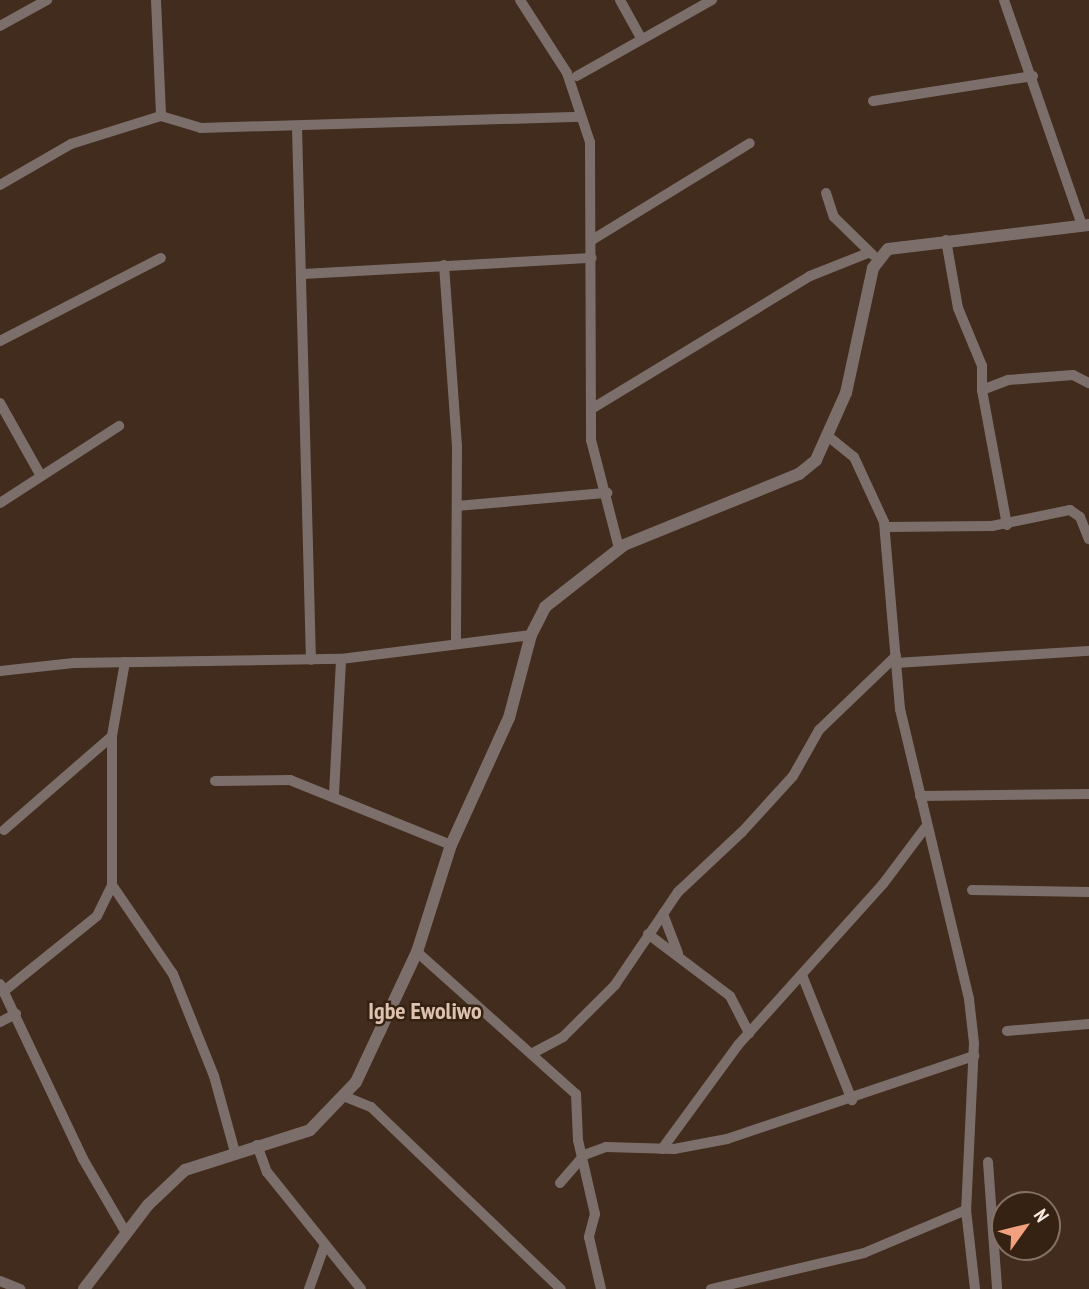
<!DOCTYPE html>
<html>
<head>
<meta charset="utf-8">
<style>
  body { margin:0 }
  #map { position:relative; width:1089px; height:1289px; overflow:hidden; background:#412c1d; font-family:"PT Sans Narrow",sans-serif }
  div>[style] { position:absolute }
  .minor>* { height:10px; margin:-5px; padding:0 5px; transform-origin:5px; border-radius:5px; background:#7c6f6b }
  .tertiary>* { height:12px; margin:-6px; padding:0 6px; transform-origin:6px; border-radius:6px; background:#7c6f6b }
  span { translate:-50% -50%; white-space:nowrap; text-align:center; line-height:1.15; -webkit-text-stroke:5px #362213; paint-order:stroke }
  .quarter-label { font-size:24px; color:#ddc2b0; font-weight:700 }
  .north { position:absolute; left:991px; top:1191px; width:70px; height:70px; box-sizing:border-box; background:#362213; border:2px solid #847266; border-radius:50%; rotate:56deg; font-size:19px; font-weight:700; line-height:28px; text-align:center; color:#f9ebe2 }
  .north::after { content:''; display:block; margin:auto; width:24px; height:32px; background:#f1a17d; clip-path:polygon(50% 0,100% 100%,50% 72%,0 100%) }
</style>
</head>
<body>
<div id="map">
  <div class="minor">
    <i style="left:156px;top:0;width:116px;rotate:87.5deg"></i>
    <i style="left:520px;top:0;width:87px;rotate:57.2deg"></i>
    <i style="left:567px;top:73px;width:73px;rotate:71.6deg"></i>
    <i style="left:590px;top:142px;width:298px;rotate:89.8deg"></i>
    <i style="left:591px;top:440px;width:112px;rotate:75.5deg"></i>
    <i style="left:620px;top:0;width:43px;rotate:61.1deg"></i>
    <i style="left:1004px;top:0;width:238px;rotate:70.9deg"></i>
    <i style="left:0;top:26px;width:54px;rotate:-29deg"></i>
    <i style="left:577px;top:76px;width:155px;rotate:-29.4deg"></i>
    <i style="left:873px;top:101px;width:162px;rotate:-8.9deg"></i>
    <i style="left:297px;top:127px;width:533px;rotate:88.5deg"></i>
    <i style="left:0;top:185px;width:82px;rotate:-30deg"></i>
    <i style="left:71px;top:144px;width:94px;rotate:-17.3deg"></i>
    <i style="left:161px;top:116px;width:42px;rotate:16.7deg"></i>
    <i style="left:201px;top:128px;width:380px;rotate:-1.7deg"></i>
    <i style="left:826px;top:193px;width:25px;rotate:72deg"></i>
    <i style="left:834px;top:217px;width:54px;rotate:44.3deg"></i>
    <i style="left:592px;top:240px;width:185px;rotate:-31.5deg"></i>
    <i style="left:946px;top:240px;width:69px;rotate:80deg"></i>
    <i style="left:958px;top:308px;width:63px;rotate:67.5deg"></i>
    <i style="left:982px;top:366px;width:24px;rotate:90deg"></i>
    <i style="left:444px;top:265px;width:181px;rotate:85.9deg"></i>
    <i style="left:457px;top:446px;width:197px;rotate:90.3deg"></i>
    <i style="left:303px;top:274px;width:289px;rotate:-3.2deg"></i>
    <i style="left:0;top:341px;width:181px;rotate:-27.3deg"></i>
    <i style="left:0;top:403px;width:84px;rotate:60.7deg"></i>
    <i style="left:593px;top:408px;width:254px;rotate:-31.3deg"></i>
    <i style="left:810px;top:276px;width:62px;rotate:-21.6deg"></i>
    <i style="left:829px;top:437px;width:32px;rotate:39deg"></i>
    <i style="left:854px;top:457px;width:72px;rotate:65.2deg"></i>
    <i style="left:884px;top:522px;width:188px;rotate:85.1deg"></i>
    <i style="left:900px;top:709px;width:298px;rotate:76.6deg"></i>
    <i style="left:969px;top:999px;width:44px;rotate:83.5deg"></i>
    <i style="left:974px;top:1043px;width:167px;rotate:92.7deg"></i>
    <i style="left:966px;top:1210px;width:80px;rotate:83.5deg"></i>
    <i style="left:0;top:503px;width:142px;rotate:-32.9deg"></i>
    <i style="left:457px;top:506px;width:151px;rotate:-5deg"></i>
    <i style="left:1007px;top:525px;width:137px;rotate:-100.5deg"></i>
    <i style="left:982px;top:390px;width:28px;rotate:-21deg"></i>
    <i style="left:1008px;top:380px;width:65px;rotate:-4.4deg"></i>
    <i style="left:1073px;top:375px;width:18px;rotate:27deg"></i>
    <i style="left:885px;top:527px;width:107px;rotate:-0.5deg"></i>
    <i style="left:992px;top:526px;width:80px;rotate:-11.6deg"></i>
    <i style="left:1070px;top:510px;width:12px;rotate:35deg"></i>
    <i style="left:1080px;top:517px;width:24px;rotate:68deg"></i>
    <i style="left:125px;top:662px;width:75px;rotate:100deg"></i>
    <i style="left:112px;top:736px;width:149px;rotate:90deg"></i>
    <i style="left:112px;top:885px;width:108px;rotate:55.6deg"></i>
    <i style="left:173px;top:974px;width:110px;rotate:68.1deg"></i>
    <i style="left:214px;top:1076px;width:79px;rotate:74.6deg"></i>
    <i style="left:896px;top:663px;width:193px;rotate:-3.6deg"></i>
    <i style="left:0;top:671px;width:74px;rotate:-6.2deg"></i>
    <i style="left:74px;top:663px;width:267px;rotate:-0.9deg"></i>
    <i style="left:341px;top:659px;width:192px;rotate:-7.2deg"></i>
    <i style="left:215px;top:781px;width:75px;rotate:-0.8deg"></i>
    <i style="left:290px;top:780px;width:174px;rotate:22deg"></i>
    <i style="left:334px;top:794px;width:135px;rotate:-87deg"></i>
    <i style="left:920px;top:796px;width:169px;rotate:-0.7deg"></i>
    <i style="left:4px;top:830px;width:143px;rotate:-41deg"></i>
    <i style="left:972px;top:890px;width:117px;rotate:1deg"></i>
    <i style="left:663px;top:914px;width:42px;rotate:69deg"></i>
    <i style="left:648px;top:934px;width:103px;rotate:37.1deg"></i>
    <i style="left:730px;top:996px;width:42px;rotate:62.8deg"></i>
    <i style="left:417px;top:952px;width:213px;rotate:41.8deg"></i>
    <i style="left:576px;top:1094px;width:46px;rotate:87.5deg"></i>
    <i style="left:578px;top:1140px;width:76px;rotate:77.1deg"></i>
    <i style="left:595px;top:1214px;width:24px;rotate:105deg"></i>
    <i style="left:589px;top:1237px;width:53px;rotate:77deg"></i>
    <i style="left:802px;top:975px;width:135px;rotate:68.2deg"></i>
    <i style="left:0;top:984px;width:194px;rotate:64.6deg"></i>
    <i style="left:83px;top:1159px;width:86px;rotate:59.8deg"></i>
    <i style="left:4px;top:991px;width:119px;rotate:-38.9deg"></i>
    <i style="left:97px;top:916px;width:34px;rotate:-64deg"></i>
    <i style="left:0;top:1022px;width:18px;rotate:-27deg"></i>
    <i style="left:1007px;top:1031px;width:82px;rotate:-4.9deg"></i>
    <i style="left:533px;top:1053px;width:34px;rotate:-28deg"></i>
    <i style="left:563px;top:1037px;width:74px;rotate:-45deg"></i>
    <i style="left:615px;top:985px;width:112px;rotate:-55.9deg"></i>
    <i style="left:678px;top:892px;width:88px;rotate:-43.2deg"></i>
    <i style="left:742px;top:832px;width:76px;rotate:-47.7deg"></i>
    <i style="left:793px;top:776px;width:53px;rotate:-60.5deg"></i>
    <i style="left:819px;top:730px;width:107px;rotate:-43.9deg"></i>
    <i style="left:346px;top:1097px;width:27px;rotate:22deg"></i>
    <i style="left:371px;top:1107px;width:263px;rotate:43.8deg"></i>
    <i style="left:257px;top:1145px;width:29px;rotate:70deg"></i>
    <i style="left:267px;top:1172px;width:150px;rotate:51.2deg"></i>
    <i style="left:662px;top:1149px;width:129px;rotate:-53.8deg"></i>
    <i style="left:738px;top:1045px;width:217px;rotate:-48deg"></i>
    <i style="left:883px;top:884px;width:70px;rotate:-53.1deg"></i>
    <i style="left:988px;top:1162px;width:127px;rotate:85.9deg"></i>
    <i style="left:560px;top:1183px;width:37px;rotate:-49deg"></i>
    <i style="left:584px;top:1155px;width:23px;rotate:-20deg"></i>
    <i style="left:606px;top:1147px;width:68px;rotate:1.7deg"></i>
    <i style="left:674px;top:1149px;width:54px;rotate:-10.7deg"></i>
    <i style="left:727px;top:1139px;width:261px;rotate:-18.6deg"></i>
    <i style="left:0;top:1281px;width:22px;rotate:22deg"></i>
    <i style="left:309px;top:1289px;width:45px;rotate:-70.3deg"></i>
    <i style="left:711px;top:1289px;width:157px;rotate:-13.2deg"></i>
    <i style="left:864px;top:1253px;width:111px;rotate:-22.9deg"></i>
  </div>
  <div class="tertiary">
    <i style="left:84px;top:1289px;width:106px;rotate:-52.7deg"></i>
    <i style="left:148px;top:1205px;width:51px;rotate:-43.4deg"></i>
    <i style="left:185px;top:1170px;width:131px;rotate:-17.7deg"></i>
    <i style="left:310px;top:1130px;width:66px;rotate:-46.2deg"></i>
    <i style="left:356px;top:1082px;width:144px;rotate:-64.9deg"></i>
    <i style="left:417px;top:952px;width:112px;rotate:-72.4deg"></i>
    <i style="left:451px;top:845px;width:140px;rotate:-65.5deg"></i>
    <i style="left:509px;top:718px;width:86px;rotate:-75.2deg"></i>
    <i style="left:531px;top:635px;width:31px;rotate:-63deg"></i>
    <i style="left:545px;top:607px;width:100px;rotate:-38.1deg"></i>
    <i style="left:624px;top:545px;width:189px;rotate:-22.1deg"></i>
    <i style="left:799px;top:474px;width:22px;rotate:-39deg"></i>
    <i style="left:816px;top:460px;width:73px;rotate:-65.9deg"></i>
    <i style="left:846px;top:393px;width:128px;rotate:-77.8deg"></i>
    <i style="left:873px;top:268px;width:24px;rotate:-52deg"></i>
    <i style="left:888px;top:249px;width:202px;rotate:-6.8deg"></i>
  </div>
  <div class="quarter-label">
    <span style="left:425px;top:1011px">Igbe Ewoliwo</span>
  </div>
  <div class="north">N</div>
</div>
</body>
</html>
